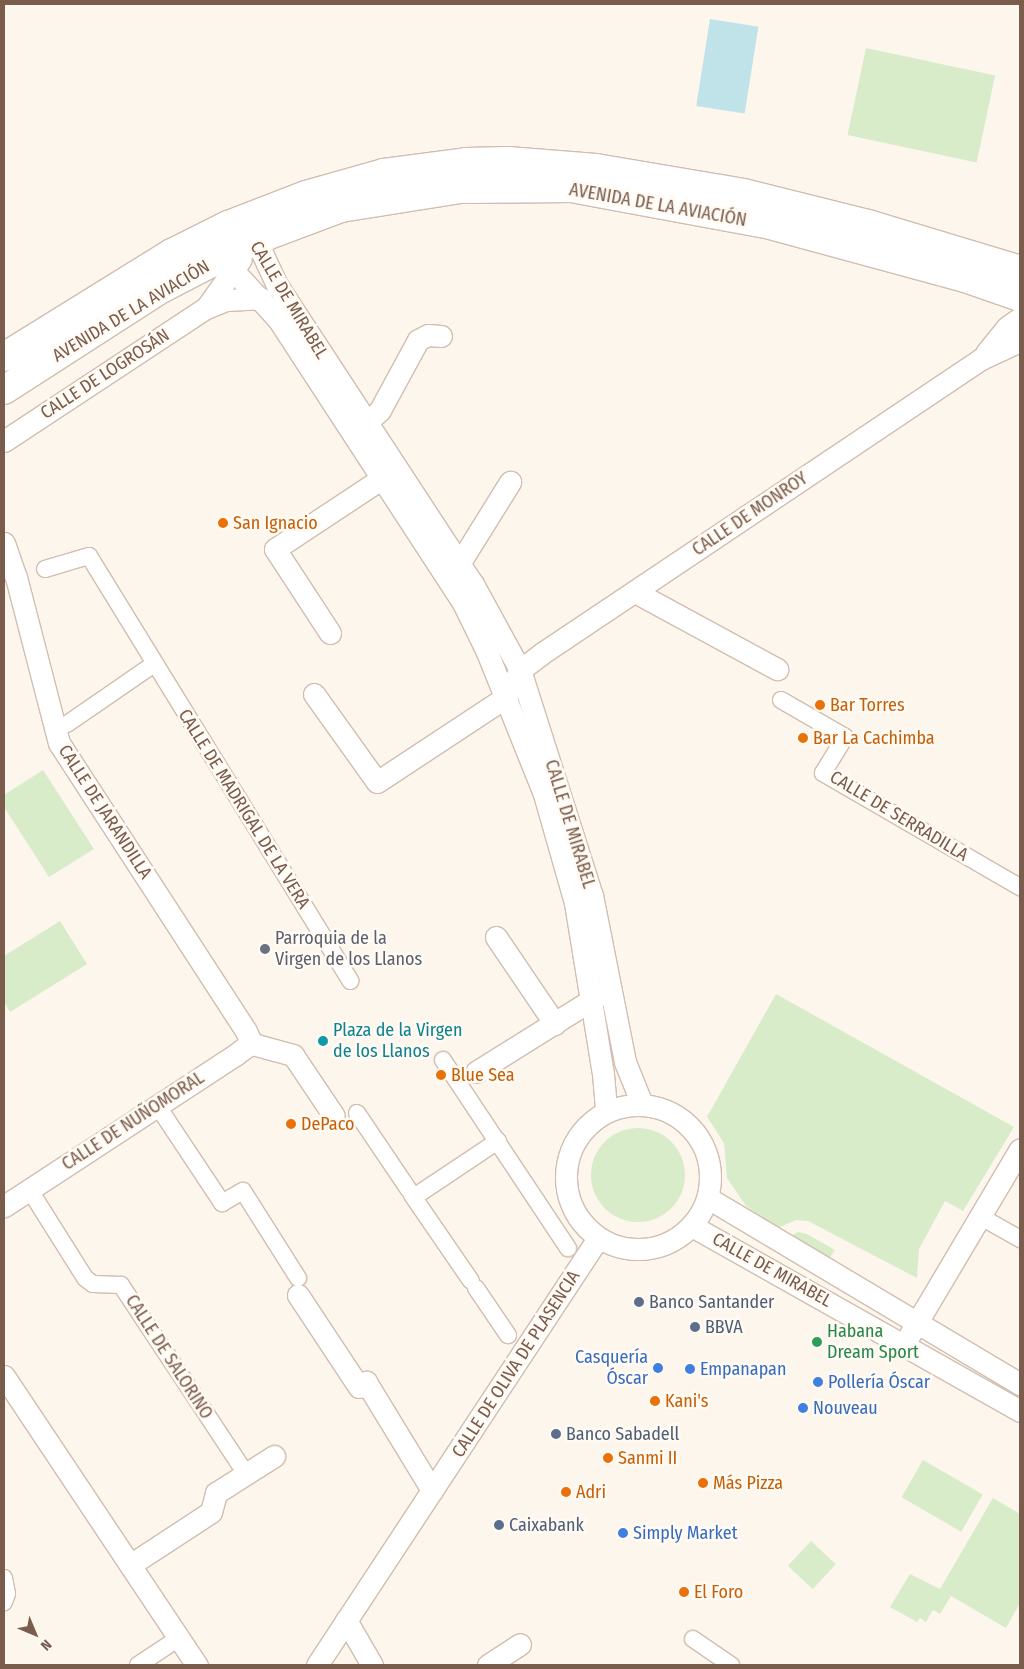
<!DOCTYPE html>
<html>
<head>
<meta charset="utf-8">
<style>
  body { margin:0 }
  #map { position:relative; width:1024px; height:1669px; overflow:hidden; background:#fdf6ec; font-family:"Fira Sans Condensed",sans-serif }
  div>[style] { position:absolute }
  .green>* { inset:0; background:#d8ecc9; transform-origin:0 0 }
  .round { border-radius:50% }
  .water>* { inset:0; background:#bfe3e8; transform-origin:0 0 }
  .roads { filter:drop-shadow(1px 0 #d1beb0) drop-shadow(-1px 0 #d1beb0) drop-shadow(0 1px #d1beb0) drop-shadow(0 -1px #d1beb0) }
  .pedestrian>* { height:16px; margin:-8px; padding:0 8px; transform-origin:8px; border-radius:8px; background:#fff }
  .minor>* { height:21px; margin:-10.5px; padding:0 10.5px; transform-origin:10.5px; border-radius:10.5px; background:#fff }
  .minor>.ring { margin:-10.5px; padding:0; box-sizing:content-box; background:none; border:21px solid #fff; border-radius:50% }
  .secondary>* { height:28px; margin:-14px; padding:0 14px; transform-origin:14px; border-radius:14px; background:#fff }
  .dots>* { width:14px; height:14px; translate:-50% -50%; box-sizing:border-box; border:2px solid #fffaf3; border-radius:50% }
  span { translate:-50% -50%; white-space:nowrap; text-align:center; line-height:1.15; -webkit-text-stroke:5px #fffaf3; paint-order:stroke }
  .street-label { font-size:18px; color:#7a5c4d }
  .food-label { font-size:18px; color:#c56008 }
  .left { translate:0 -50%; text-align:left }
  .worship-label { font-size:18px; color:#5b616d }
  .culture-label { font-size:18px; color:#0d838f }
  .service-label { font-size:18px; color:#4e5e75 }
  .leisure-label { font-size:18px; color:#27864d }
  .shop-label { font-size:18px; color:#366cbe }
  .right { translate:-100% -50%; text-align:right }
  .frame { position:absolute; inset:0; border:5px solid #7a5c4d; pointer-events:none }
  .north { position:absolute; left:10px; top:1609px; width:50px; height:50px; -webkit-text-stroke:4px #fffaf3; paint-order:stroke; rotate:135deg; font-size:14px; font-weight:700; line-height:20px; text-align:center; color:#7a5c4d }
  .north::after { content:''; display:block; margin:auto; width:18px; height:22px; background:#7a5c4d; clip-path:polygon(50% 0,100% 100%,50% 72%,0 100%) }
</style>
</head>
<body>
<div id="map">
  <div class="green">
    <i style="left:866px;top:48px;width:132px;height:89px;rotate:12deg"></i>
    <i style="clip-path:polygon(43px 770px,94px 849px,49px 877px,4px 807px,4px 795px)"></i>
    <i style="clip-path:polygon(60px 921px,87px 964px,10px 1012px,4px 1002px,4px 956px)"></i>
    <i style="clip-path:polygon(776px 994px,1014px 1127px,963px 1211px,945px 1201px,919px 1249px,917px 1278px,808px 1221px,796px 1220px,778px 1228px,746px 1206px,727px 1178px,724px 1143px,707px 1117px)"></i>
    <i class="round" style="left:591px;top:1128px;width:94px;height:94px"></i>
    <i style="clip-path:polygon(798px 1232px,807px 1234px,835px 1250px,829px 1259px,791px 1236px)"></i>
    <i style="left:923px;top:1460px;width:69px;height:43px;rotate:30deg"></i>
    <i style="clip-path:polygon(993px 1498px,1020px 1514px,1020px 1603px,1006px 1628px,951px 1596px,940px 1614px,933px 1610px,926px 1622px,920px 1618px,917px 1622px,890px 1607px,910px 1574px,940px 1589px)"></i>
    <i style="left:811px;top:1541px;width:34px;height:34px;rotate:43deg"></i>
  </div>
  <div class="water">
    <i style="left:710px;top:19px;width:49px;height:88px;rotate:9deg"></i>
  </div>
  <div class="roads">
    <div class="pedestrian">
      <i style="left:45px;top:569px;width:46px;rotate:-16.5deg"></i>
      <i style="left:89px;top:556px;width:499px;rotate:58.4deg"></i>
      <i style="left:781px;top:700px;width:74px;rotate:30deg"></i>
      <i style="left:845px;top:737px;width:42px;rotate:121.4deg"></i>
      <i style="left:823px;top:773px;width:228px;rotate:30.1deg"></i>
      <i style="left:67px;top:724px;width:106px;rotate:-34.6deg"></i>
      <i style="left:443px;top:1060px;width:226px;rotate:56.4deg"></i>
      <i style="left:157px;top:1105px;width:118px;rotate:56.4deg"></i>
      <i style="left:222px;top:1203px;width:24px;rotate:-30deg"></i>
      <i style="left:243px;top:1191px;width:103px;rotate:57.7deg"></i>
      <i style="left:357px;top:1113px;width:93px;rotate:56deg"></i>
      <i style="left:29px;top:1189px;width:105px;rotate:57.8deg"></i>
      <i style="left:85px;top:1278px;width:10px;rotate:37deg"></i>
      <i style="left:93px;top:1284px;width:28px;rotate:2deg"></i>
      <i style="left:121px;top:1285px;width:227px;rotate:56.5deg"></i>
      <i style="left:412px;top:1195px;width:104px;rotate:55.5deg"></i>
      <i style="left:414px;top:1197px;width:101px;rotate:-33.7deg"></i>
      <i style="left:981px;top:1217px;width:45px;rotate:29.4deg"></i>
      <i style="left:476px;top:1288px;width:57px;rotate:55.8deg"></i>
      <i style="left:4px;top:1578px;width:16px;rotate:79deg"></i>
      <i style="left:7px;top:1594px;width:9px;rotate:111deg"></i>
      <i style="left:693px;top:1639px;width:46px;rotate:34.4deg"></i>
      <i style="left:138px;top:1665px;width:49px;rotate:-33.4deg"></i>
    </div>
    <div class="minor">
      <i style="left:244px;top:231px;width:15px;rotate:37deg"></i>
      <i style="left:256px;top:240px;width:50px;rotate:65deg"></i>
      <i style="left:277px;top:285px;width:358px;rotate:56.8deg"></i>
      <i style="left:473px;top:584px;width:98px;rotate:61.3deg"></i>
      <i style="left:520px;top:670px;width:236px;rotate:72.3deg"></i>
      <i style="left:592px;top:895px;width:170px;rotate:78.8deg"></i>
      <i style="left:625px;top:1062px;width:45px;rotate:68deg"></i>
      <i style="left:223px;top:243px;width:13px;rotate:81deg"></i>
      <i style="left:225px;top:256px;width:15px;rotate:62deg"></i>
      <i style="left:232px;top:269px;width:68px;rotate:47.4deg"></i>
      <i style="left:278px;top:319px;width:339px;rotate:56.9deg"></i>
      <i style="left:463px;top:603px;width:55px;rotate:63.9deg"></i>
      <i style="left:487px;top:652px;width:153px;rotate:68.1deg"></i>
      <i style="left:544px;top:794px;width:113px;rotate:74.1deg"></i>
      <i style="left:575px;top:903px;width:173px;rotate:80.7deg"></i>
      <i style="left:603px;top:1074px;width:37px;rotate:85deg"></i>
      <i style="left:206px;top:308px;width:60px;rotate:-54.5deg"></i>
      <i style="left:986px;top:353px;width:33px;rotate:-51deg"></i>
      <i style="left:1007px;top:327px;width:16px;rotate:-35deg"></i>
      <i style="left:357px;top:431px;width:31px;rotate:-42deg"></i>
      <i style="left:380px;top:410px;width:80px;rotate:-61.5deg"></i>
      <i style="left:418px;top:340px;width:11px;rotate:-27deg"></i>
      <i style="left:428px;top:335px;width:13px;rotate:4deg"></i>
      <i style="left:4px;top:441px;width:242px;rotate:-33.4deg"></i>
      <i style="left:206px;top:308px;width:22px;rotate:-22deg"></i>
      <i style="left:226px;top:300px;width:35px;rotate:-3deg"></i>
      <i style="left:4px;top:543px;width:36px;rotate:71deg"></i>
      <i style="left:16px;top:577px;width:171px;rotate:75.5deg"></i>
      <i style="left:59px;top:743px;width:343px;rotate:57deg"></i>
      <i style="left:246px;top:1031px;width:10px;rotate:66deg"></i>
      <i style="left:250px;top:1040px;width:7px;rotate:117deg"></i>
      <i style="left:247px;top:1046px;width:15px;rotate:143deg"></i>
      <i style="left:235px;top:1055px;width:276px;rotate:146.8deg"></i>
      <i style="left:459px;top:564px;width:97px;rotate:-58.1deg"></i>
      <i style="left:635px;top:592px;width:162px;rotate:28.5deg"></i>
      <i style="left:330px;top:633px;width:100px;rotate:-123.2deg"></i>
      <i style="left:275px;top:549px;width:141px;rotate:-33.5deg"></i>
      <i style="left:314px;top:694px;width:108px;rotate:54.4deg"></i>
      <i style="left:377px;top:782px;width:154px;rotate:-33.4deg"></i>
      <i style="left:506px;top:697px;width:30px;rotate:-63deg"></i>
      <i style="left:520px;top:670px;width:26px;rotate:-37deg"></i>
      <i style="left:541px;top:654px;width:530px;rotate:-33.84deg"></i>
      <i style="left:981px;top:359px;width:43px;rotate:-24.8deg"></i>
      <i style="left:496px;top:937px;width:105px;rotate:55.9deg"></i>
      <i style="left:249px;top:1043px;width:46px;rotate:15.3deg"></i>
      <i style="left:293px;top:1055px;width:73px;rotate:56.1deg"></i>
      <i style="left:476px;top:1072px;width:147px;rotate:-32deg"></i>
      <i class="ring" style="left:566px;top:1105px;width:123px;height:123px"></i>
      <i style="left:708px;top:1198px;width:363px;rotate:30.8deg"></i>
      <i style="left:692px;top:1226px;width:377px;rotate:29.4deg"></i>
      <i style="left:298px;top:1295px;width:110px;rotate:56.5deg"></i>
      <i style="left:359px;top:1387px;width:9px;rotate:-36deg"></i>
      <i style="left:366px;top:1382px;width:127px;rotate:58.6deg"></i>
      <i style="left:909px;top:1336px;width:217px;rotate:-59.3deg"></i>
      <i style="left:4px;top:1376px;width:348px;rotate:56.3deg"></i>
      <i style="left:130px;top:1565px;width:97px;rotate:-33.2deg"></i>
      <i style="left:211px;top:1512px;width:20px;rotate:-75deg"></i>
      <i style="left:216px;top:1493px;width:69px;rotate:-32.5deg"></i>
      <i style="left:346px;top:1620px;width:52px;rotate:60deg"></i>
      <i style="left:317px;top:1665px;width:511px;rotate:-56.65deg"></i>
      <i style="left:488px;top:1665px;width:38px;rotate:-33deg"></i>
    </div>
    <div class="secondary">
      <i style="left:4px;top:357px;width:198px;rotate:-31.8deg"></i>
      <i style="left:172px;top:253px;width:63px;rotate:-26.6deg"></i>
      <i style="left:228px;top:225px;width:84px;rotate:-21deg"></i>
      <i style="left:306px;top:195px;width:81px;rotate:-15.8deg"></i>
      <i style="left:384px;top:173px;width:83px;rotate:-7.6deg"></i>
      <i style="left:466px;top:162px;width:42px;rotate:-1.4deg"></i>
      <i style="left:508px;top:161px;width:88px;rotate:4.5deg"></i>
      <i style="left:596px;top:168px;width:150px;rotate:9.6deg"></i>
      <i style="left:744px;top:193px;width:128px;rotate:14deg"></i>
      <i style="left:868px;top:224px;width:159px;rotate:16.8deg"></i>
      <i style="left:4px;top:390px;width:187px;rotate:-32.8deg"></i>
      <i style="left:161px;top:289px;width:107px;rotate:-27.3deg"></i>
      <i style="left:256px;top:240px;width:91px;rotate:-20.6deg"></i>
      <i style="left:341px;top:208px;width:121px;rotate:-9.1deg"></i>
      <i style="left:460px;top:189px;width:111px;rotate:-0.5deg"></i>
      <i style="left:571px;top:188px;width:202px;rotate:10.5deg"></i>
      <i style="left:770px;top:225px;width:202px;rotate:15.2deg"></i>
      <i style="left:965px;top:278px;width:58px;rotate:19.1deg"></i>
    </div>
  </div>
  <div class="dots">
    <i style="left:223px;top:523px;background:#e8710a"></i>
    <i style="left:820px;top:705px;background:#e8710a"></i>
    <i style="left:803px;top:738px;background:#e8710a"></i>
    <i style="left:265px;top:949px;background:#6b7280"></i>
    <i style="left:323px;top:1041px;background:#0f9aa8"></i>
    <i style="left:441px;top:1075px;background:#e8710a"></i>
    <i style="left:291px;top:1124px;background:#e8710a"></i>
    <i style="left:639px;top:1302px;background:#5c6f8a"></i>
    <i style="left:695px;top:1327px;background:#5c6f8a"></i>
    <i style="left:817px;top:1342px;background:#2e9e5b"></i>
    <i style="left:658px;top:1368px;background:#3f7fe0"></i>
    <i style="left:690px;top:1369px;background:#3f7fe0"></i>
    <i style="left:818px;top:1382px;background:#3f7fe0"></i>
    <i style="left:655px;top:1401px;background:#e8710a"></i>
    <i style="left:803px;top:1408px;background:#3f7fe0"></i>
    <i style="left:556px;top:1434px;background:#5c6f8a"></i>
    <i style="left:608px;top:1458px;background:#e8710a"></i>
    <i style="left:703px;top:1483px;background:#e8710a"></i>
    <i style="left:566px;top:1492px;background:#e8710a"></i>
    <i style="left:499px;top:1525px;background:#5c6f8a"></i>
    <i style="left:623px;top:1533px;background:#3f7fe0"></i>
    <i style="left:684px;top:1592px;background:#e8710a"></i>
  </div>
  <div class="street-label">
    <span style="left:658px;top:205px;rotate:10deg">AVENIDA DE LA AVIACIÓN</span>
    <span style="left:289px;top:300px;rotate:59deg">CALLE DE MIRABEL</span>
    <span style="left:131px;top:311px;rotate:-31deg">AVENIDA DE LA AVIACIÓN</span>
    <span style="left:105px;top:374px;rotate:-33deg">CALLE DE LOGROSÁN</span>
    <span style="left:750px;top:514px;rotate:-34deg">CALLE DE MONROY</span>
    <span style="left:244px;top:809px;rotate:58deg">CALLE DE MADRIGAL DE LA VERA</span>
    <span style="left:105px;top:812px;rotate:57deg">CALLE DE JARANDILLA</span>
    <span style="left:899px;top:816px;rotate:31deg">CALLE DE SERRADILLA</span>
    <span style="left:570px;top:824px;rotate:73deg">CALLE DE MIRABEL</span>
    <span style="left:133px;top:1121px;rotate:-33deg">CALLE DE NUÑOMORAL</span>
    <span style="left:772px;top:1270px;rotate:29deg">CALLE DE MIRABEL</span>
    <span style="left:169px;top:1357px;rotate:57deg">CALLE DE SALORINO</span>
    <span style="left:516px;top:1364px;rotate:-57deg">CALLE DE OLIVA DE PLASENCIA</span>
  </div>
  <div class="food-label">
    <span class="left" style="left:233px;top:523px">San Ignacio</span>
    <span class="left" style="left:830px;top:705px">Bar Torres</span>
    <span class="left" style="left:813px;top:738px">Bar La Cachimba</span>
    <span class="left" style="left:451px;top:1075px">Blue Sea</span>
    <span class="left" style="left:301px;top:1124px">DePaco</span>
    <span class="left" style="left:665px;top:1401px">Kani's</span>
    <span class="left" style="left:618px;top:1458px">Sanmi II</span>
    <span class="left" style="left:713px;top:1483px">Más Pizza</span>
    <span class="left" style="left:576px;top:1492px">Adri</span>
    <span class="left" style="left:694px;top:1592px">El Foro</span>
  </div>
  <div class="worship-label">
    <span class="left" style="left:275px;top:949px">Parroquia de la<br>Virgen de los Llanos</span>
  </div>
  <div class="culture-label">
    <span class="left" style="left:333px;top:1041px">Plaza de la Virgen<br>de los Llanos</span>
  </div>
  <div class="service-label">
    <span class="left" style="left:649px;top:1302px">Banco Santander</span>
    <span class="left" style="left:705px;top:1327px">BBVA</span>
    <span class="left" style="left:566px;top:1434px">Banco Sabadell</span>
    <span class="left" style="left:509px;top:1525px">Caixabank</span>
  </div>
  <div class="leisure-label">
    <span class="left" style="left:827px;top:1342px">Habana<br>Dream Sport</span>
  </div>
  <div class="shop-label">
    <span class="right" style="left:648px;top:1368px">Casquería<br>Óscar</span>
    <span class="left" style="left:700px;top:1369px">Empanapan</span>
    <span class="left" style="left:828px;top:1382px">Pollería Óscar</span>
    <span class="left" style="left:813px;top:1408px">Nouveau</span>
    <span class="left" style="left:633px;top:1533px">Simply Market</span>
  </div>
  <div class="frame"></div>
  <div class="north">N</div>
</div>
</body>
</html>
